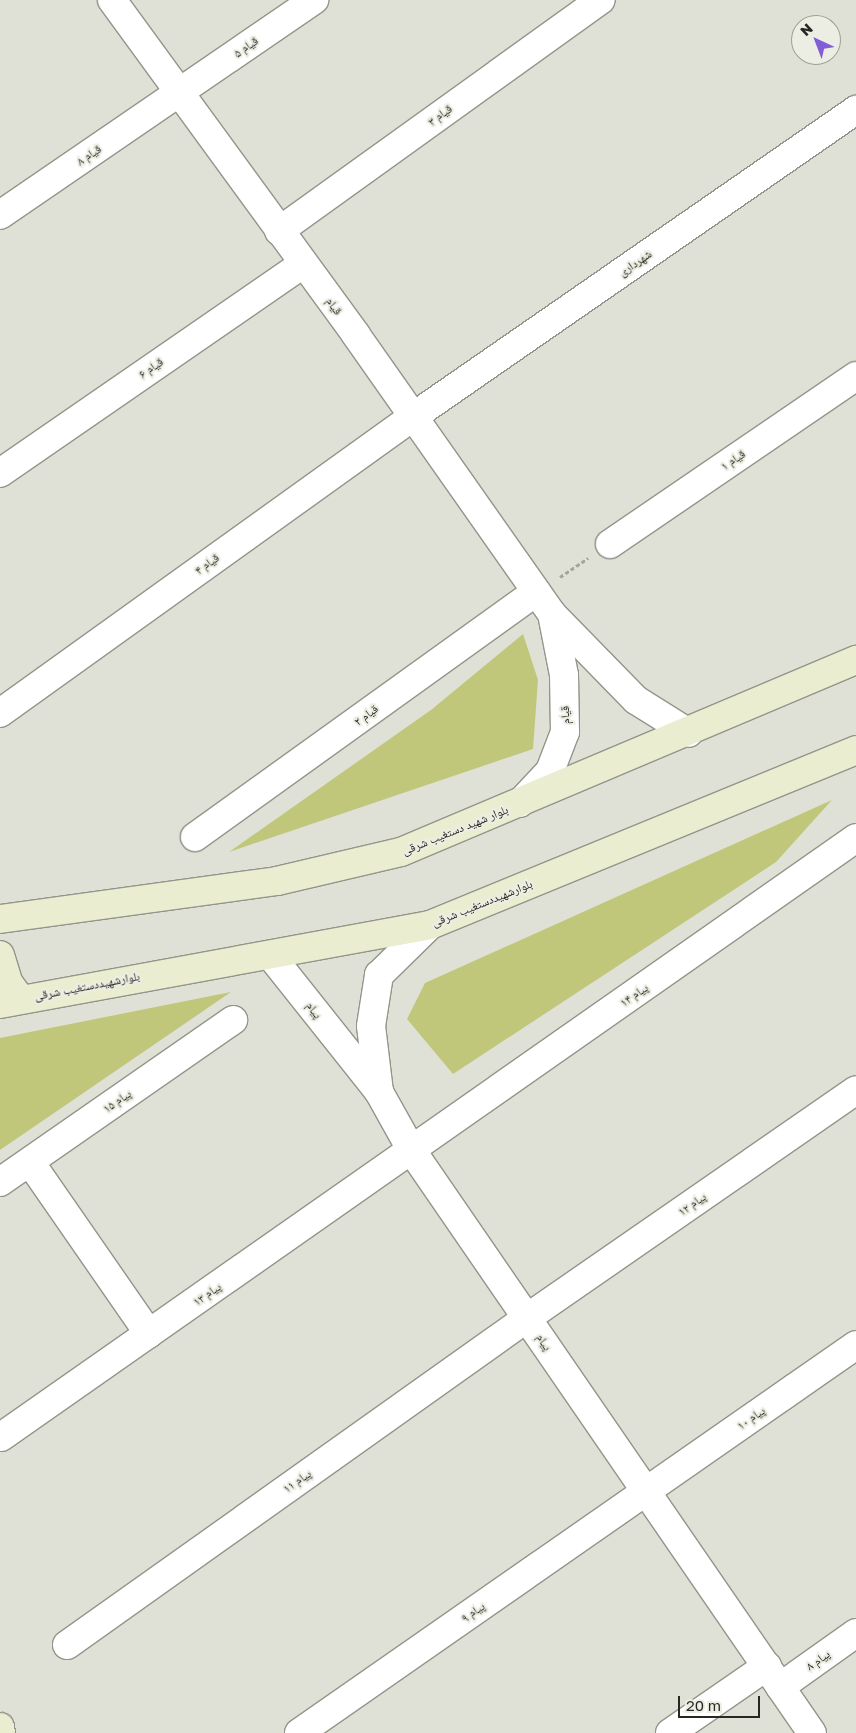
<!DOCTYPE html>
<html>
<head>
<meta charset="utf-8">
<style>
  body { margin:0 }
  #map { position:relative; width:856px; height:1733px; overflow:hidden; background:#dfe1d6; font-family:"Golos Text","Noto Naskh Arabic",sans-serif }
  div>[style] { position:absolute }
  .green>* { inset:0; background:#c0c77a }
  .path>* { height:3px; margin-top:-1.5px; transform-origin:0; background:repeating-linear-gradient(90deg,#a4a59d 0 4px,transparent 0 6.5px) }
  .roads { filter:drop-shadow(1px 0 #93958a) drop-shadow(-1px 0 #93958a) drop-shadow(0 1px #93958a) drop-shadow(0 -1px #93958a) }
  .minor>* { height:28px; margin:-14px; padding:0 14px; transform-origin:14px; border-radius:14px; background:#fff }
  .tertiary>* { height:28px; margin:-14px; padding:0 14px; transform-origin:14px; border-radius:14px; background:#fff }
  .secondary>* { height:28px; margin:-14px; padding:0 14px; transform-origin:14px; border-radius:14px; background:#eaedd0 }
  span { translate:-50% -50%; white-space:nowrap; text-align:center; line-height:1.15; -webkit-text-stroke:4px #edeee3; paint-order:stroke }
  .street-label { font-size:12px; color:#272824 }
  .north { position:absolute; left:791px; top:15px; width:50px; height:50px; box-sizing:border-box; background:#edeee3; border:1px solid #9e9f97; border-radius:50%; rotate:317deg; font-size:14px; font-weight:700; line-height:20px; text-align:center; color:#272824 }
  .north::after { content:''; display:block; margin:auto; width:18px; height:22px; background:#815dd7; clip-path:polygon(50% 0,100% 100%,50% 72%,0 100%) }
  .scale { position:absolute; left:678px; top:1696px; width:82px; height:22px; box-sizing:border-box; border:2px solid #272824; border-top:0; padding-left:6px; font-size:15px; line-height:18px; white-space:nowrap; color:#272824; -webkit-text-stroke:4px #edeee3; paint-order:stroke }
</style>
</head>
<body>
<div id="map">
  <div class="green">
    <i style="clip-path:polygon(523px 634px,538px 680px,533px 749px,229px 852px,431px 710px)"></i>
    <i style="clip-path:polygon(832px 800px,776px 862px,453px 1074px,407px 1019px,425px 983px)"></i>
    <i style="clip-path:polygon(231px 992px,0 1150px,0 1038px)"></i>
  </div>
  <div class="path">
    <i style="left:560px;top:577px;width:34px;rotate:-34deg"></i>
  </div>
  <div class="roads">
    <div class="minor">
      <i style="left:0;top:215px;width:381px;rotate:-34.4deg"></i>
      <i style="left:279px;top:231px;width:396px;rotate:-35.7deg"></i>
      <i style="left:0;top:473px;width:368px;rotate:-34.6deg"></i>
      <i style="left:610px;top:544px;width:298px;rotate:-34.3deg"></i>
      <i style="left:0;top:713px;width:510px;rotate:-35.66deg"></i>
      <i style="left:195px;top:837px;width:420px;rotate:-35.7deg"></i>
      <i style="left:30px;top:1162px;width:209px;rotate:55.3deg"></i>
      <i style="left:0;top:1182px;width:284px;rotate:-34.8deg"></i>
      <i style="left:1px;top:1437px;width:1044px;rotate:-35.01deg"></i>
      <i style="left:67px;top:1645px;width:564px;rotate:-35.41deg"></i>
      <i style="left:527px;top:1318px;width:400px;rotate:-34.7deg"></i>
      <i style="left:780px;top:1687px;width:93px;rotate:-35.4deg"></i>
      <i style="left:299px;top:1733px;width:679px;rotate:-34.86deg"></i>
      <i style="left:670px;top:1733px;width:118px;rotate:-34.6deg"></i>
    </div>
    <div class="tertiary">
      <i style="left:112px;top:0;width:414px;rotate:53.9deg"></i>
      <i style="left:356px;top:335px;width:341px;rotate:54.9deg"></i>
      <i style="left:552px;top:614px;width:120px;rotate:45.7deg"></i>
      <i style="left:636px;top:700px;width:62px;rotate:31.9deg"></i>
      <i style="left:414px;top:416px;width:538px;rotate:-34.7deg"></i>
      <i style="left:520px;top:803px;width:44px;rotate:-46.8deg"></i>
      <i style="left:550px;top:771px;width:42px;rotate:-69deg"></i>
      <i style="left:565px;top:732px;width:57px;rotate:-91deg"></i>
      <i style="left:564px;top:675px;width:62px;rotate:-101.1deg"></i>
      <i style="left:271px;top:956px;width:174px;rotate:51.5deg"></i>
      <i style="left:379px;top:1092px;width:68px;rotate:60.8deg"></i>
      <i style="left:412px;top:1151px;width:706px;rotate:55.5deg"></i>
      <i style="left:379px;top:1092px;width:66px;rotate:-96.9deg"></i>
      <i style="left:371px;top:1026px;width:52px;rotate:-81.1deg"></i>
      <i style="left:379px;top:975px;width:71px;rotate:-44.4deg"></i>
    </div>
    <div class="secondary">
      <i style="left:0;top:919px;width:280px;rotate:-7.8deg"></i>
      <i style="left:277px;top:881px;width:127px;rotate:-13.2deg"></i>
      <i style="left:401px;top:852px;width:494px;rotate:-22.9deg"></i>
      <i style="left:0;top:955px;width:28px;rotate:73deg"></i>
      <i style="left:8px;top:982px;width:22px;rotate:54deg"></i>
      <i style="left:0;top:1004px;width:437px;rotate:-10.4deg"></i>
      <i style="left:430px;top:925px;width:461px;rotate:-22.3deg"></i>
      <i style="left:0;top:1727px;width:6px;rotate:81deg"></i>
    </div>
  </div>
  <div class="street-label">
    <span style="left:246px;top:47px;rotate:-35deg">قیام ۵</span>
    <span style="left:440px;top:115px;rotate:-36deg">قیام ۳</span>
    <span style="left:89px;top:155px;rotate:-34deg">قیام ۸</span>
    <span style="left:635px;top:263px;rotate:-35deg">شهرداری</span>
    <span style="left:334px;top:306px;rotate:53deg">قیام</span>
    <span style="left:151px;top:368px;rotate:-35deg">قیام ۶</span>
    <span style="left:733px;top:460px;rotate:-34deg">قیام ۱</span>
    <span style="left:207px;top:564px;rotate:-36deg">قیام ۴</span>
    <span style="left:366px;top:715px;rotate:-36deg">قیام ۲</span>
    <span style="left:565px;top:715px;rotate:-92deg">قیام</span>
    <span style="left:455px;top:830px;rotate:-22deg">بلوار شهید دستغیب شرقی</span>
    <span style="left:482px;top:903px;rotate:-22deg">بلوارشهیددستغیب شرقی</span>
    <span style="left:87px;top:986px;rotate:-11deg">بلوارشهیددستغیب شرقی</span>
    <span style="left:634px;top:995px;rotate:-35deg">پیام ۱۴</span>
    <span style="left:314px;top:1010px;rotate:52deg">پیام</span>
    <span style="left:117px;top:1101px;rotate:-35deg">پيام ۱۵</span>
    <span style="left:692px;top:1204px;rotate:-35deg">پیام ۱۲</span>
    <span style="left:207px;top:1294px;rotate:-35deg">پیام ۱۳</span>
    <span style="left:544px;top:1342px;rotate:55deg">پیام</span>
    <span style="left:751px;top:1418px;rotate:-35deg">پیام ۱۰</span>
    <span style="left:297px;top:1481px;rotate:-35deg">پیام ۱۱</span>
    <span style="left:473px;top:1612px;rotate:-35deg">پیام ۹</span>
    <span style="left:818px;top:1660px;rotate:-35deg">پیام ۸</span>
  </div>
  <div class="north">N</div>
  <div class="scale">20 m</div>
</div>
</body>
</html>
